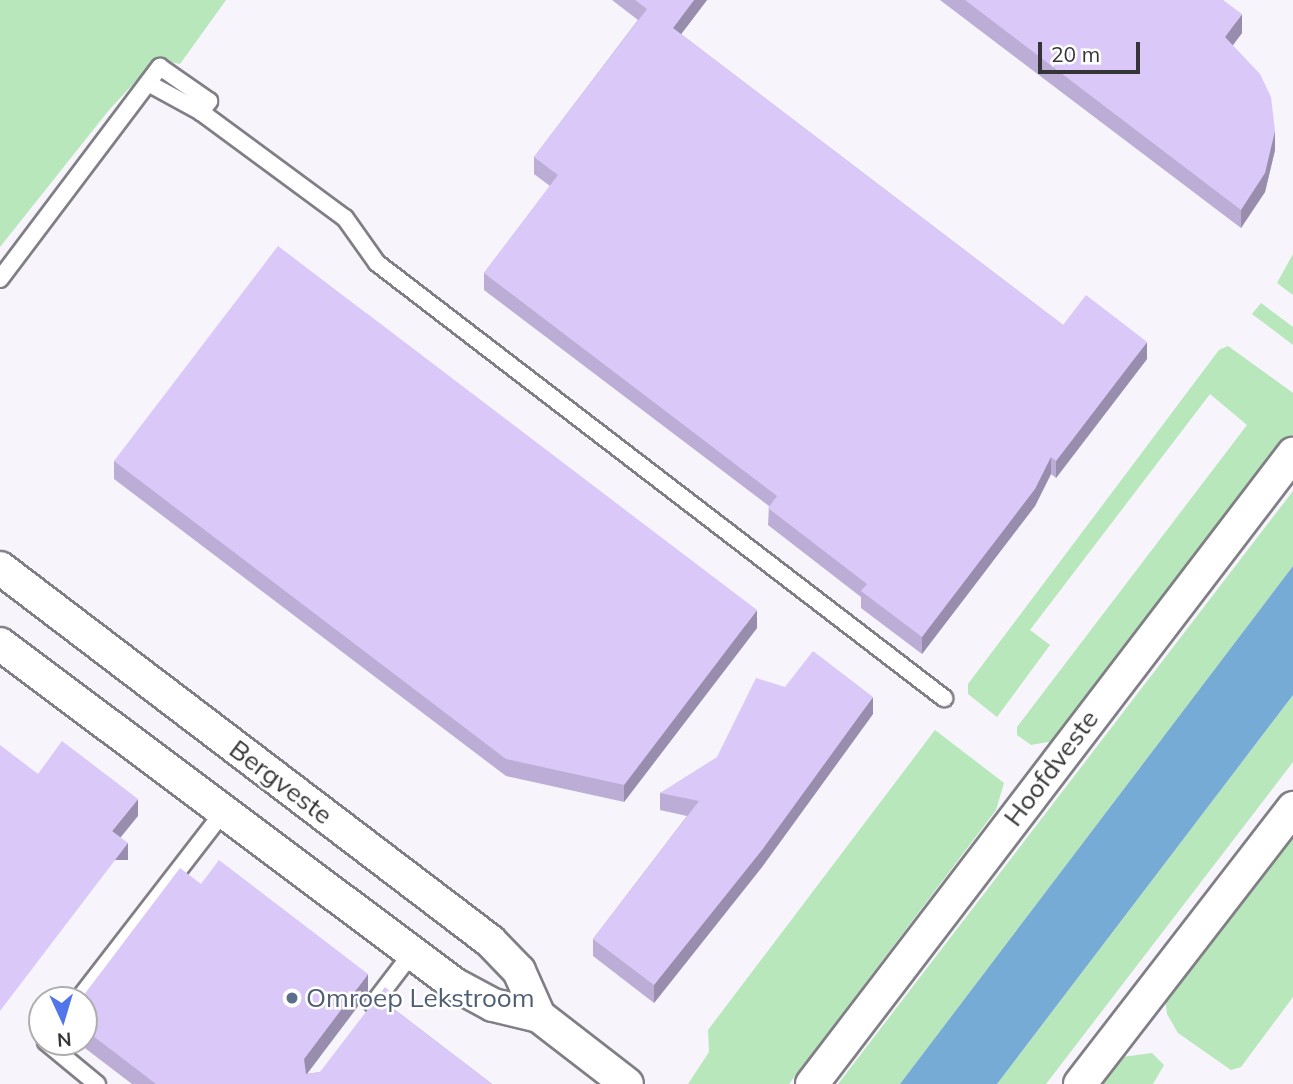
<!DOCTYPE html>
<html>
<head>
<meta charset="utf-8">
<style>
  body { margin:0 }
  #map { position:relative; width:1293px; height:1084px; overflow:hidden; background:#f7f4fc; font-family:Mulish,sans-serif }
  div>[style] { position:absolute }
  .green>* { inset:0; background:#b7e7ba }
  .water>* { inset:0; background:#75abd4 }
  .roads { filter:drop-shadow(2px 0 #817f86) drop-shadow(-2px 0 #817f86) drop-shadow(0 2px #817f86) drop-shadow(0 -2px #817f86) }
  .lane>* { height:16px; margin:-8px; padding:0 8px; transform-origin:8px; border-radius:8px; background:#fff }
  .street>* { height:32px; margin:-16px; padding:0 16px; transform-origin:16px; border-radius:16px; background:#fff }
  .wall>* { inset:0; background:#bbadd5 }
  .shaded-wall>* { inset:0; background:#998dae; transform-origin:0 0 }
  .building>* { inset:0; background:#dac9f8 }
  .dots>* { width:19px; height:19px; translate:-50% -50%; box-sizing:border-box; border:4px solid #fff; border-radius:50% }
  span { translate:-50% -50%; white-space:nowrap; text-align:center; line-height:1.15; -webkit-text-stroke:5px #fff; paint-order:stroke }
  .street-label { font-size:26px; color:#353437 }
  .service-label { font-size:26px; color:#4e5e75 }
  .left { translate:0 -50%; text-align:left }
  .north { position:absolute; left:28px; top:986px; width:70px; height:70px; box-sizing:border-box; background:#fff; border:2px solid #aeaeaf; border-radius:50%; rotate:176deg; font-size:19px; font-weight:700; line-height:28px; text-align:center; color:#353437 }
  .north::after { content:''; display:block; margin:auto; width:24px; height:32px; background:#5275e9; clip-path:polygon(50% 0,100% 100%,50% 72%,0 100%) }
  .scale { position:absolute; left:1038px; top:42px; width:102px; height:32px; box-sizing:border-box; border:4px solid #353437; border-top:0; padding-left:9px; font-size:21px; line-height:24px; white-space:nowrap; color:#353437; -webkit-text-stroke:5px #fff; paint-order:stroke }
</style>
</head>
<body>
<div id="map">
  <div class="green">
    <i style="clip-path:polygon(0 0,226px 0,180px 64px,160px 60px,149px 67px,109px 110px,0 247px)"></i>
    <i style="clip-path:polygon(1293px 254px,1293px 295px,1277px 283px)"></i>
    <i style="clip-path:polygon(1261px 303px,1293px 327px,1293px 345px,1252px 314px)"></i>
    <i style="clip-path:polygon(1228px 346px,1293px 393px,1293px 434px,1059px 740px,1031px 745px,1017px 735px,1017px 727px,1247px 425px,1210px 394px,1030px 630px,1050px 645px,997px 717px,968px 694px,968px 684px,1219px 350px)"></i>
    <i style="clip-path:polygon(1293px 491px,1293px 566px,900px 1084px,838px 1084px)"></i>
    <i style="clip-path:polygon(1293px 695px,1293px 762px,1046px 1084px,997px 1084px)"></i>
    <i style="clip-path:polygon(935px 730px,1004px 783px,996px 810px,789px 1084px,688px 1084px,709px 1052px,708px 1030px)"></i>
    <i style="clip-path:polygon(1293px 824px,1293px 997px,1241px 1067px,1231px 1070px,1178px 1033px,1167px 1014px,1164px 990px)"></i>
    <i style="clip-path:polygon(1152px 1053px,1164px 1065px,1153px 1084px,1102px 1084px,1122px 1057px)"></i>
  </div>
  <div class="water">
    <i style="clip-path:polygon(1293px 566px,1293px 695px,997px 1084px,900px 1084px)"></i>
  </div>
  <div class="roads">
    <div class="lane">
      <i style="left:148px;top:83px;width:60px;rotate:28.7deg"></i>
      <i style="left:0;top:279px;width:266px;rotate:-53deg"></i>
      <i style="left:160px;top:67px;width:60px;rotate:34.8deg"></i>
      <i style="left:209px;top:101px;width:14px;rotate:126deg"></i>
      <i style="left:201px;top:112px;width:179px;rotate:36.4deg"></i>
      <i style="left:345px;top:218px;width:55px;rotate:54.6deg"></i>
      <i style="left:377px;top:263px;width:715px;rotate:37.5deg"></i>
      <i style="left:78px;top:1000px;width:239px;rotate:-52.3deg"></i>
      <i style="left:373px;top:1004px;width:64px;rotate:-52.6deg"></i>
      <i style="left:46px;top:1042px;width:66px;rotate:39.5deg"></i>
    </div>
    <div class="street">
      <i style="left:0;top:568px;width:616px;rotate:37.28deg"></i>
      <i style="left:490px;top:941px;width:42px;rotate:46deg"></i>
      <i style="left:519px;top:971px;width:49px;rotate:66deg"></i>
      <i style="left:0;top:644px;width:567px;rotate:36.83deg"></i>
      <i style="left:454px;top:984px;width:44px;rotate:28.3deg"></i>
      <i style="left:493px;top:1005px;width:47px;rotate:13.4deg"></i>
      <i style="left:539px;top:1016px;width:111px;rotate:37.7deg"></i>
      <i style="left:812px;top:1084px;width:793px;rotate:-52.64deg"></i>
      <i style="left:1080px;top:1084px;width:349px;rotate:-52.3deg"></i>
    </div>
  </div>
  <div class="wall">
    <i style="clip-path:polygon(612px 0,707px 0,681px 34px,1063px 325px,1147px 359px,1056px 478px,1051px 474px,1035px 506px,922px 654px,861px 608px,861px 597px,768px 525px,769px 506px,484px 290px,484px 273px,550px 186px,534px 174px,534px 157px,638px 20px)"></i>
    <i style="clip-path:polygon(940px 0,1223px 0,1242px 33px,1232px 45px,1275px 150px,1265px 192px,1241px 228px)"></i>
    <i style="clip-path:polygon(114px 461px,757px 628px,624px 802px,506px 776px,114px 479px)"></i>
    <i style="clip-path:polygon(873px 714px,762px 867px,654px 1003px,593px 956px,593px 939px,687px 816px,660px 810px,660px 793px)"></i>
    <i style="clip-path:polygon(201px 884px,368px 993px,306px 1074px,320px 1072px,394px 1009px,492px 1084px,132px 1084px,77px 1042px,84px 1042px,84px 1000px)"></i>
  </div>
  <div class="shaded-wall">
    <i style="clip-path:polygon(694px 0,707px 0,673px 45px,673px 28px)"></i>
    <i style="clip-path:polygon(1242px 14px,1242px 33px,1225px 56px,1225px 37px)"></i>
    <i style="clip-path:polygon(1275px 131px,1275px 150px,1265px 192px,1241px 228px,1241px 210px)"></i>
    <i style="clip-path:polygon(1147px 342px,1147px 359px,1056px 478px,1056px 461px)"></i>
    <i style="clip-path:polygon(1051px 457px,1051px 474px,1035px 506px,922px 654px,922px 637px)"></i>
    <i style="clip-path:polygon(757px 610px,757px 628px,624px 802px,624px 785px)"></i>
    <i style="clip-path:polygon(873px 697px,873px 714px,762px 867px,654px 1003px,654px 985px)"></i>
    <i style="clip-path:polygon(138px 799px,138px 816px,112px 848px,112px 831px)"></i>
    <i style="left:128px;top:843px;width:17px;height:211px;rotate:90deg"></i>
    <i style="clip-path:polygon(368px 974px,368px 993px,304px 1078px,304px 1059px)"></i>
    <i style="clip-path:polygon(394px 995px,394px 1013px,387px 1004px)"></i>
  </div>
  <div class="building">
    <i style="clip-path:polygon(635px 0,694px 0,673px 28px,1063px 325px,1086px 295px,1147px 342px,1056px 461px,1051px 457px,1035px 489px,922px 637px,861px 591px,867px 584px,768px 508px,777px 496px,484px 273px,558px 175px,534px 157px,647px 9px)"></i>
    <i style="clip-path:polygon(965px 0,1223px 0,1242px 14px,1225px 37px,1260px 74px,1271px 97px,1275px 131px,1265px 173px,1241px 210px)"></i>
    <i style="clip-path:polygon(278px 246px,757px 610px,624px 785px,506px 759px,114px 461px)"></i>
    <i style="clip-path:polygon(813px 651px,873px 697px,762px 850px,654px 985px,593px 939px,699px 801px,660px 793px,717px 757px,756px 678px,785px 687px)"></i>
    <i style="clip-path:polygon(62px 741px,138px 799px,112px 831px,128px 843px,0 1011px,0 745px,38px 774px)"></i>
    <i style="clip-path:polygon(219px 860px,368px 974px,304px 1059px,306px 1074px,320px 1072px,385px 987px,394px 995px,387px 1004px,492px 1084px,156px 1084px,84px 1029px,84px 1000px,80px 1000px,180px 868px,201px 884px)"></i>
  </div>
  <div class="dots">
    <i style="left:292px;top:998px;background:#5c6f8a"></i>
  </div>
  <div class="street-label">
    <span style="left:1051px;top:768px;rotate:-53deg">Hoofdveste</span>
    <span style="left:281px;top:782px;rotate:37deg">Bergveste</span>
  </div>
  <div class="service-label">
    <span class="left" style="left:306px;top:998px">Omroep Lekstroom</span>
  </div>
  <div class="north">N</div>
  <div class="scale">20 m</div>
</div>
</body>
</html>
